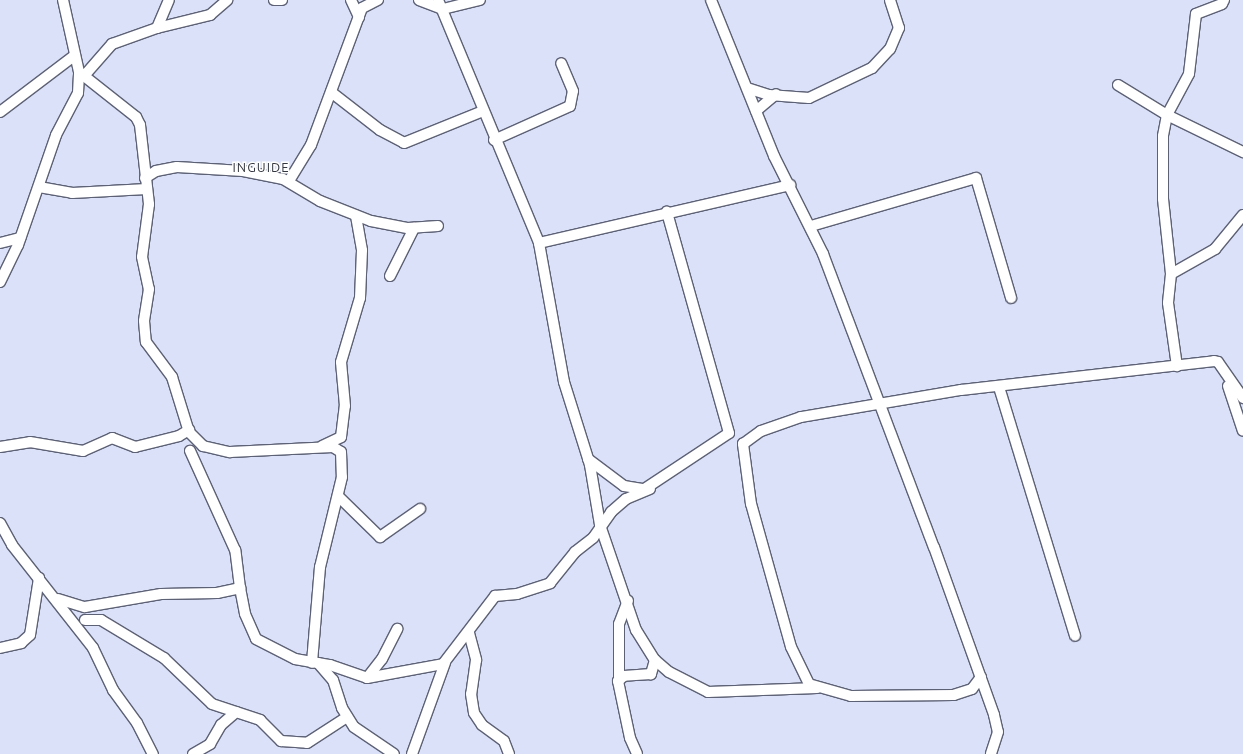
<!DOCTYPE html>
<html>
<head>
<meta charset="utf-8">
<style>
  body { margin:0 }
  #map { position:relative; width:1243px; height:754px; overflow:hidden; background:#dbe1f8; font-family:Ubuntu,sans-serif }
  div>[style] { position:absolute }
  .roads { filter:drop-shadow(1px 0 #5d6175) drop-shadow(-1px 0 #5d6175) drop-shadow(0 1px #5d6175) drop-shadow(0 -1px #5d6175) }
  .minor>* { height:10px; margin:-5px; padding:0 5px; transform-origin:5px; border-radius:5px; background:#fff }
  span { translate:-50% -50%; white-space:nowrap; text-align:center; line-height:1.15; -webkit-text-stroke:3px #fff; paint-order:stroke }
  .neighbourhood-label { font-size:13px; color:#353740; letter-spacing:1px }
</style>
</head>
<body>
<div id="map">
  <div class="roads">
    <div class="minor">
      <i style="left:274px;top:0;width:8px"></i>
      <i style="left:351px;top:0;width:19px;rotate:65deg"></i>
      <i style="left:419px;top:0;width:26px;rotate:21deg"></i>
      <i style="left:443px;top:9px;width:38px;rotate:-14deg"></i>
      <i style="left:438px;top:0;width:263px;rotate:67.4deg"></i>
      <i style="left:539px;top:243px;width:258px;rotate:-13deg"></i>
      <i style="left:711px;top:0;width:168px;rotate:68deg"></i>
      <i style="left:774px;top:156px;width:110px;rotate:63.4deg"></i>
      <i style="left:823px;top:254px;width:313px;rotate:69.3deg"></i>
      <i style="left:934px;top:547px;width:178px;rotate:70.3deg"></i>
      <i style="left:994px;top:715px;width:17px;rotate:77deg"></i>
      <i style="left:998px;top:732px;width:23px;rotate:108deg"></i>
      <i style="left:1224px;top:0;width:4px;rotate:117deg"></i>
      <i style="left:1222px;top:4px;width:28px;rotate:159deg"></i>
      <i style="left:1196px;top:14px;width:60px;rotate:96.7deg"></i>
      <i style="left:1189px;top:74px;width:47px;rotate:118.2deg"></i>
      <i style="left:1167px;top:115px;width:85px;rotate:26deg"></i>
      <i style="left:157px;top:28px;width:55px;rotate:-13.8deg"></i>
      <i style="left:210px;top:15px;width:23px;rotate:-41deg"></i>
      <i style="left:79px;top:72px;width:73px;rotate:38.3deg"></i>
      <i style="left:136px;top:117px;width:9px;rotate:63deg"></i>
      <i style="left:140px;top:125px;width:80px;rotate:83.5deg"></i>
      <i style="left:149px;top:204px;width:53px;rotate:97.5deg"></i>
      <i style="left:142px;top:257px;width:33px;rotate:78deg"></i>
      <i style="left:149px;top:289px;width:32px;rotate:99deg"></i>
      <i style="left:144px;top:321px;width:21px;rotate:85deg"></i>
      <i style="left:146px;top:342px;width:44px;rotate:53.4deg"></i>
      <i style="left:172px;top:377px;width:58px;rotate:72.8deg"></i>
      <i style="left:189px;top:432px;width:20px;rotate:45deg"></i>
      <i style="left:203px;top:446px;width:28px;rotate:13deg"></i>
      <i style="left:230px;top:452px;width:103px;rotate:-2.8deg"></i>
      <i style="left:333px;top:447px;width:9px;rotate:32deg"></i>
      <i style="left:341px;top:452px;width:25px;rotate:88deg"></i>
      <i style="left:342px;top:477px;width:93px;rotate:103.7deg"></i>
      <i style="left:320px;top:567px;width:96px;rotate:94.8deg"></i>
      <i style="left:84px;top:76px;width:43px;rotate:-48.8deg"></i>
      <i style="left:112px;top:44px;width:48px;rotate:-19.6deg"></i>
      <i style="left:157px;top:28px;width:30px;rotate:-67deg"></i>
      <i style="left:1118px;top:85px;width:57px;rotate:31.5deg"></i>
      <i style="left:1167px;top:115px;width:21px;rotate:101deg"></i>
      <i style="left:1163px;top:136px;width:63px;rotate:90deg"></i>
      <i style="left:1163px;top:199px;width:75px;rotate:83.9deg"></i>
      <i style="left:1171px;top:274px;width:29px;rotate:96deg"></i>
      <i style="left:1168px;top:303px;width:64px;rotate:81.9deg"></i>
      <i style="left:747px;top:88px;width:23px;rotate:18deg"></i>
      <i style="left:769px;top:95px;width:40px;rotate:4.3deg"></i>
      <i style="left:809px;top:98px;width:70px;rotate:-25.5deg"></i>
      <i style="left:872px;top:68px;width:26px;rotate:-47deg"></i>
      <i style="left:890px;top:49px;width:23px;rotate:-67deg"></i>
      <i style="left:899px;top:28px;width:29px;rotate:-108deg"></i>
      <i style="left:331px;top:92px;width:62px;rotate:37.8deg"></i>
      <i style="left:380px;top:130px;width:27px;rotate:28deg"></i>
      <i style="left:404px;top:143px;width:85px;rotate:-22.1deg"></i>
      <i style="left:756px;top:111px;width:26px;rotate:-40deg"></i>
      <i style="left:0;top:112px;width:94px;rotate:-37.2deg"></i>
      <i style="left:494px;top:140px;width:83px;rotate:-24.1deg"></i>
      <i style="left:570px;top:106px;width:15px;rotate:-79deg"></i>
      <i style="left:573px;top:91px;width:30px;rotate:-113deg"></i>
      <i style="left:145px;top:178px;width:13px;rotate:-32deg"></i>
      <i style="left:156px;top:171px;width:21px;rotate:-11deg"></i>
      <i style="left:177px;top:167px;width:66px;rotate:3.5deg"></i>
      <i style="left:243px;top:171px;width:41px;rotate:11.3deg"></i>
      <i style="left:283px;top:179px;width:43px;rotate:30.7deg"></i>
      <i style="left:320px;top:201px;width:55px;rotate:21.4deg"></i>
      <i style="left:371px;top:221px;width:38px;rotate:11deg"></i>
      <i style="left:408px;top:228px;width:30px;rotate:-4deg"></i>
      <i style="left:289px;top:181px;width:42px;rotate:-58.6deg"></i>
      <i style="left:311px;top:145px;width:146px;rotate:-69.6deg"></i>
      <i style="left:362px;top:8px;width:18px;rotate:-27deg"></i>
      <i style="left:39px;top:187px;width:34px;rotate:10deg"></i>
      <i style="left:72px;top:193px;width:75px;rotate:-3.1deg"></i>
      <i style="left:811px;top:226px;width:172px;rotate:-16.2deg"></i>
      <i style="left:976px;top:178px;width:125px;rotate:73.7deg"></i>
      <i style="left:0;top:243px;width:21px;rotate:-14deg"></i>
      <i style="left:539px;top:243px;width:141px;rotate:79.8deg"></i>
      <i style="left:564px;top:382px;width:87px;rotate:72.6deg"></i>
      <i style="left:590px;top:465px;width:61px;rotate:80.5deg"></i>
      <i style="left:600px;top:525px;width:111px;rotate:71.1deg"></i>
      <i style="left:636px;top:630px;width:36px;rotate:58deg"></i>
      <i style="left:655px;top:660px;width:15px;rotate:106deg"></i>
      <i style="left:651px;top:674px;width:27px;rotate:176deg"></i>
      <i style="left:624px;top:676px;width:8px;rotate:140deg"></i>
      <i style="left:618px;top:681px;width:58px;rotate:78.1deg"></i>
      <i style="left:630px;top:738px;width:17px;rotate:66deg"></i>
      <i style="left:1171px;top:274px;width:51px;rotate:-29.6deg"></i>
      <i style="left:1215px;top:249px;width:44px;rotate:-50.5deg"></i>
      <i style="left:390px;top:276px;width:54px;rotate:-63.4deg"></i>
      <i style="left:0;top:282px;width:41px;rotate:-64.1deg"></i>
      <i style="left:18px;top:245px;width:116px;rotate:-70.9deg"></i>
      <i style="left:56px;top:135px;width:47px;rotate:-62.4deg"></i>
      <i style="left:78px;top:93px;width:21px;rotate:-87deg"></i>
      <i style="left:79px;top:72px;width:74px;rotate:-102.5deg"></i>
      <i style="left:1228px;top:386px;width:47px;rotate:71.6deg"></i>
      <i style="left:999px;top:387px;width:260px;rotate:73deg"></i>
      <i style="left:322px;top:446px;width:21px;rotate:-25deg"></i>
      <i style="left:341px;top:437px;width:31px;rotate:-83deg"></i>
      <i style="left:345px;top:406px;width:44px;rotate:-95.2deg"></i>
      <i style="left:341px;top:362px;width:67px;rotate:-73.5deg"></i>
      <i style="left:360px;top:298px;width:48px;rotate:-87.6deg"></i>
      <i style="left:362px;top:250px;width:35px;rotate:-100deg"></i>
      <i style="left:0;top:447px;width:30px;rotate:-9deg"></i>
      <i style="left:30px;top:442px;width:54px;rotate:9.6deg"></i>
      <i style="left:83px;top:451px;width:32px;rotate:-24deg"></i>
      <i style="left:112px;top:438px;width:25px;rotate:21deg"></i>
      <i style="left:135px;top:447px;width:45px;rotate:-14deg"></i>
      <i style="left:179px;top:436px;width:12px;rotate:-31deg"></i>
      <i style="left:588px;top:459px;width:45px;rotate:36.9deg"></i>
      <i style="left:624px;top:486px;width:20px;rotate:9deg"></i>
      <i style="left:643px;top:490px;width:103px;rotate:-33.5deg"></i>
      <i style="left:729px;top:433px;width:230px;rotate:-105.7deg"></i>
      <i style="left:338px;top:496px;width:59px;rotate:44.3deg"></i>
      <i style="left:380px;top:537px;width:49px;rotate:-35deg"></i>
      <i style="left:0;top:523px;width:25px;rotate:61deg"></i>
      <i style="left:12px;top:545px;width:131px;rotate:51.8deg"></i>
      <i style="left:93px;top:648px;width:47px;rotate:64.5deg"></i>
      <i style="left:113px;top:690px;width:41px;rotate:54deg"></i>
      <i style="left:137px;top:723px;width:35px;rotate:63deg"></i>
      <i style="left:240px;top:588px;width:26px;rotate:79deg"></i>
      <i style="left:245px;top:614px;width:27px;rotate:66deg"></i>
      <i style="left:256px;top:639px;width:44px;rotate:27.1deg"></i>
      <i style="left:295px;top:659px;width:36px;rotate:10deg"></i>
      <i style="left:330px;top:665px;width:39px;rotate:19deg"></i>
      <i style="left:367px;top:678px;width:77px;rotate:-10.4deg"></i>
      <i style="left:443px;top:664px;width:86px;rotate:-52.6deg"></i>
      <i style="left:495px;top:596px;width:22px;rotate:-5deg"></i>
      <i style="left:517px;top:594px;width:35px;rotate:-18deg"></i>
      <i style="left:550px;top:583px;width:40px;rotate:-51deg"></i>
      <i style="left:575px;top:552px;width:23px;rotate:-38deg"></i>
      <i style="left:593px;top:538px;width:32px;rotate:-55deg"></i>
      <i style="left:611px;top:512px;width:20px;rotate:-41deg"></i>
      <i style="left:626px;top:499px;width:26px;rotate:-23deg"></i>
      <i style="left:58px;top:599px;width:28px;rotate:17deg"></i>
      <i style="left:85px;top:607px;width:77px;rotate:-9.7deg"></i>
      <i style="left:161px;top:594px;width:56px;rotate:-1deg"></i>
      <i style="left:217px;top:593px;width:24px;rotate:-12deg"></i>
      <i style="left:240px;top:588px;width:38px;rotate:-97deg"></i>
      <i style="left:235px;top:550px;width:109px;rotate:-114.4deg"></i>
      <i style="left:85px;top:620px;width:16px"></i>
      <i style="left:101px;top:620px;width:74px;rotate:31.1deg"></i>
      <i style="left:164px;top:658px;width:66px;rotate:43.8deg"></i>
      <i style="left:212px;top:704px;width:51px;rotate:18.4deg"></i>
      <i style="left:260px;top:720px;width:30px;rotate:45deg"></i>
      <i style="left:281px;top:741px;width:26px;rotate:4deg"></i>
      <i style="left:307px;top:743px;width:48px;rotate:-33deg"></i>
      <i style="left:469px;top:633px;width:28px;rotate:75deg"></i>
      <i style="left:476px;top:660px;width:34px;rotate:98deg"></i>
      <i style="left:471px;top:694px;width:19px;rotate:81deg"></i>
      <i style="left:474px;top:713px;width:14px;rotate:56deg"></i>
      <i style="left:482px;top:725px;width:27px;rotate:36deg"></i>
      <i style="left:504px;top:741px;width:14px;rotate:69deg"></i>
      <i style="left:0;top:648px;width:22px;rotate:-13deg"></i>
      <i style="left:21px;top:643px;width:12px;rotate:-42deg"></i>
      <i style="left:30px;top:635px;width:58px;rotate:-81deg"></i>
      <i style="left:655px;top:660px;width:18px;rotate:41deg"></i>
      <i style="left:669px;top:672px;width:44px;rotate:27.1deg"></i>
      <i style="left:708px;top:692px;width:109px;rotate:-2.1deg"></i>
      <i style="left:318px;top:663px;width:23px;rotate:49deg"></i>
      <i style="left:333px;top:680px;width:29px;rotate:72deg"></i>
      <i style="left:342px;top:708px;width:22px;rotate:58deg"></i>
      <i style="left:354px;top:727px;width:48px;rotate:34deg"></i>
      <i style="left:619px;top:677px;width:53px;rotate:-90deg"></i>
      <i style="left:619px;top:624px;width:25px;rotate:-69deg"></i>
      <i style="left:981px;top:677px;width:15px;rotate:127deg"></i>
      <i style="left:972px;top:689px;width:19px;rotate:162deg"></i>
      <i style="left:954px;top:695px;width:103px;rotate:179.4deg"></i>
      <i style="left:851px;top:696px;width:44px;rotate:-164.1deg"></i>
      <i style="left:809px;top:684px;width:41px;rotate:-115.9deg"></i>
      <i style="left:791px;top:647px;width:148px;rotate:-105.6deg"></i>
      <i style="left:751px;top:504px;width:61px;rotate:-97.6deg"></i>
      <i style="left:743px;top:444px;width:22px;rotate:-36deg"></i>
      <i style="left:761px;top:431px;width:42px;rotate:-19.3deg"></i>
      <i style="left:801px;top:417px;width:162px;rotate:-9.6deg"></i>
      <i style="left:961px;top:390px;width:255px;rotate:-6.5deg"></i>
      <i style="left:1214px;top:361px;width:4px;rotate:14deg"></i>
      <i style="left:1218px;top:362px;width:44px;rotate:55.2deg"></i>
      <i style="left:367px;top:678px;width:24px;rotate:-52deg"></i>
      <i style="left:382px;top:659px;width:34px;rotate:-63deg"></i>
      <i style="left:193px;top:754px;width:20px;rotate:-30deg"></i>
      <i style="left:210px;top:744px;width:22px;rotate:-60deg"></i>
      <i style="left:221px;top:725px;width:20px;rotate:-41deg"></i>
      <i style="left:412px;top:754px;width:97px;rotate:-70.1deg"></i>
    </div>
  </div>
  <div class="neighbourhood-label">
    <span style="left:261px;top:167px">INGUIDE</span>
  </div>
</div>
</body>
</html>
